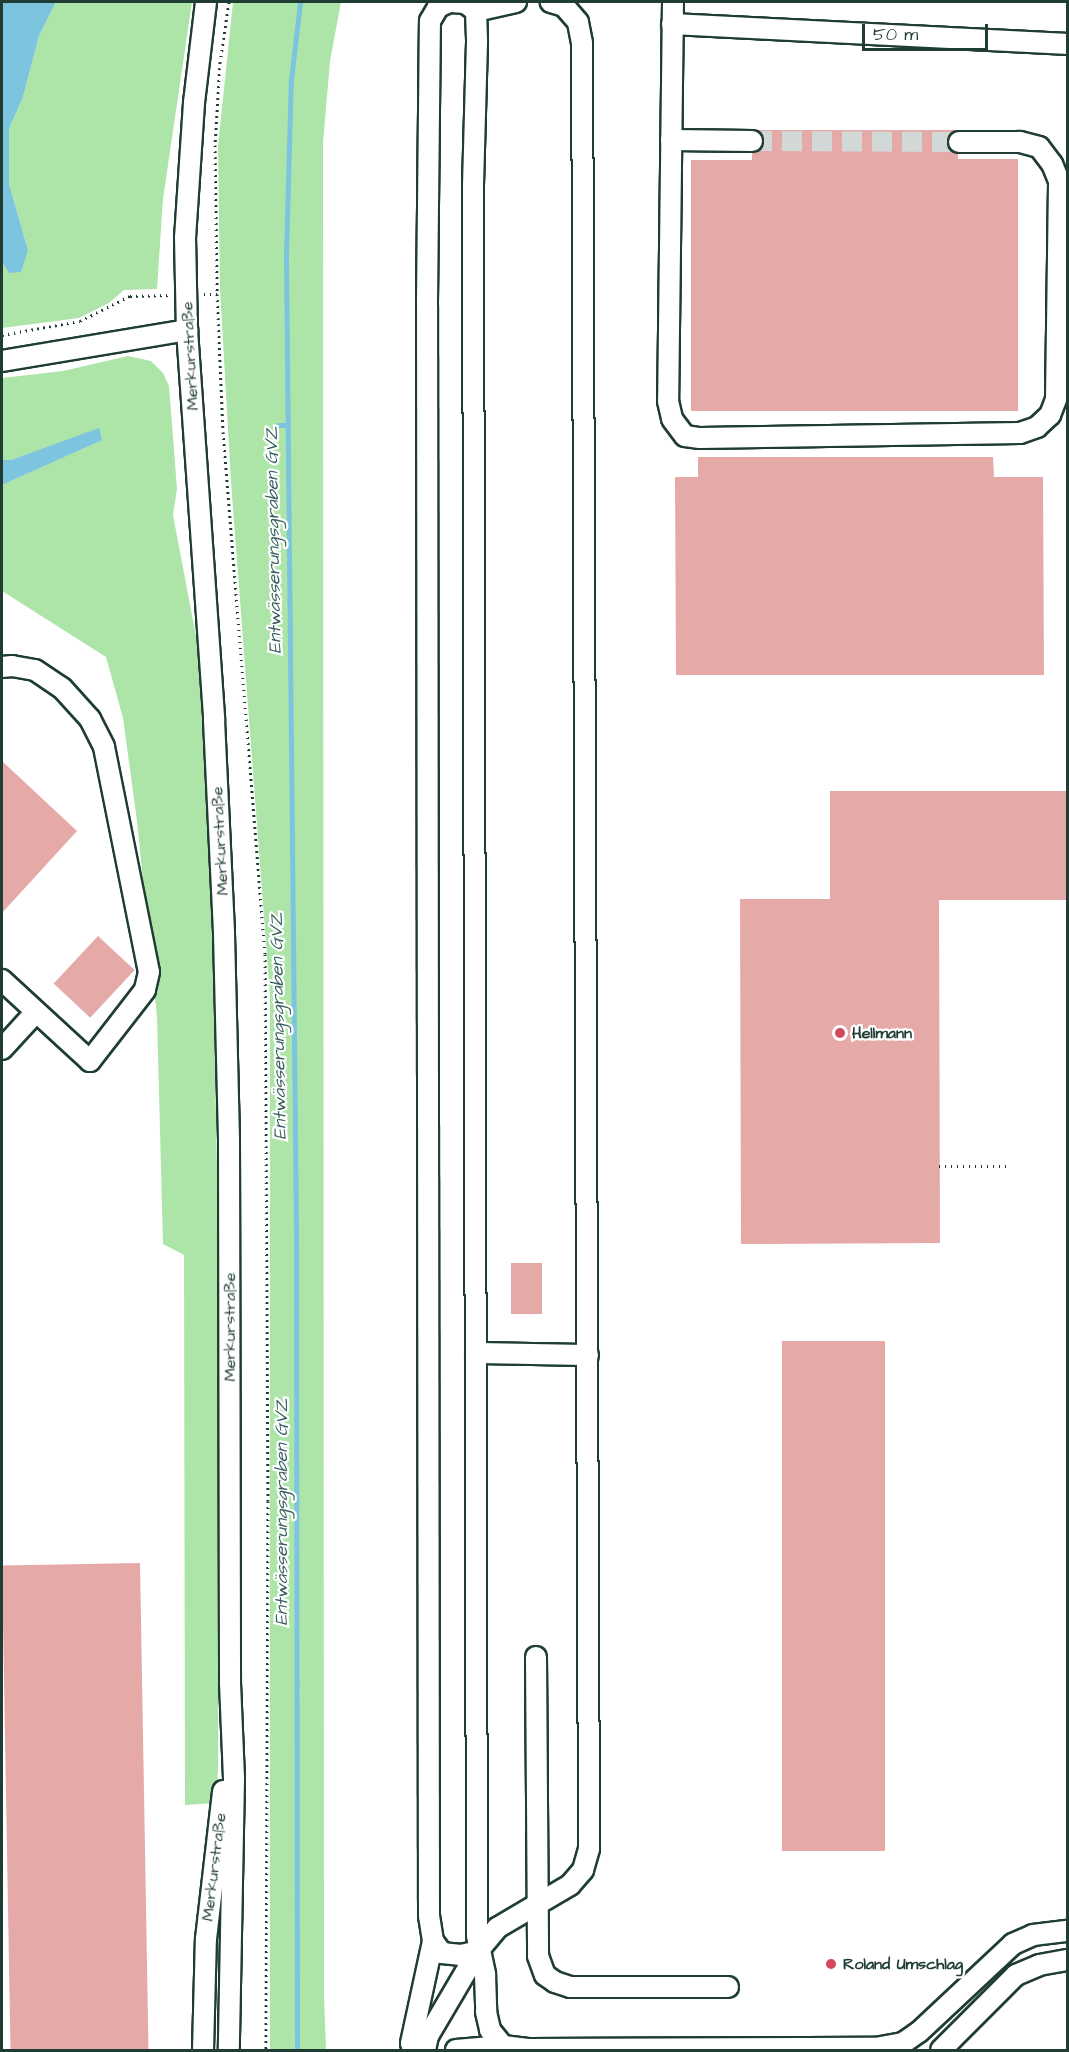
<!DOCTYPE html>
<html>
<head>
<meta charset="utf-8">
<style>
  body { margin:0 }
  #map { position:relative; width:1069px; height:2052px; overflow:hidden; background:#fff; font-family:"Architects Daughter",sans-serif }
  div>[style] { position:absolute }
  .green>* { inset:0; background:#ade5a9 }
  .water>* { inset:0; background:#7dc4de }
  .stream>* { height:5px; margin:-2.5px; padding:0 2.5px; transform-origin:2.5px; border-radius:2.5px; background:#7dc4de }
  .building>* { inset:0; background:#e5aaa8; transform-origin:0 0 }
  .minor-tunnel>* { height:20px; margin-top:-10px; transform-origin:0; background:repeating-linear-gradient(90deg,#d2d8d6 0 20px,transparent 0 30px) }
  .path>* { height:3px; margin-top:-1.5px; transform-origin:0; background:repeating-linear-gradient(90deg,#1f3d34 0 1.5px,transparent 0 6px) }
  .roads { filter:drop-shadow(2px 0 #1f3d34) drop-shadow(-2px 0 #1f3d34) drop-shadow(0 2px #1f3d34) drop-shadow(0 -2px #1f3d34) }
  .minor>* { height:20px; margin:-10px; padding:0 10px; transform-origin:10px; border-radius:10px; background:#fff }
  .dots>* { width:16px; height:16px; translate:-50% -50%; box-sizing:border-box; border:3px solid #fff; border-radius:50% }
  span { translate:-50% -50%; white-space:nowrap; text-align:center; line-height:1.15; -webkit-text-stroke:4.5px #fff; paint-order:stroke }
  .street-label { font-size:16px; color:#1f3d34 }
  .poi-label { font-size:16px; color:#1f3d34; font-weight:700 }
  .left { translate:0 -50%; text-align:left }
  .water-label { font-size:18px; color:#365f5e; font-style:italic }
  .frame { position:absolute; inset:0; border:3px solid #1f3d34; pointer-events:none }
  .scale { position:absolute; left:862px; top:24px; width:126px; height:27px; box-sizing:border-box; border:3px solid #1f3d34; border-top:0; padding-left:8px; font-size:18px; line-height:21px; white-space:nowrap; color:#1f3d34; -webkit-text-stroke:4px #fff; paint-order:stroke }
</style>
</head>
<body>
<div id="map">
  <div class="green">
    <i style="clip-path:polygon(56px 2px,192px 2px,163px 199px,157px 289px,124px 290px,109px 303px,79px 318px,2px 328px,2px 262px,9px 273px,28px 250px,9px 184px,9px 129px,23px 97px,39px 36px)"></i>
    <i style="clip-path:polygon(233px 2px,341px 2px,330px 61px,323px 143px,324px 1997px,326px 2050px,270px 2050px,270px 996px,231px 482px,220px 289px,218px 146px)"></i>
    <i style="clip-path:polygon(128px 356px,151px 361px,163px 373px,169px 386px,177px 489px,173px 515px,198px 647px,212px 904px,219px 1271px,218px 1772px,215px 1803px,185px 1805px,184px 1255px,163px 1244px,157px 1017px,137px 821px,123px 718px,106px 657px,2px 591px,2px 485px,101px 440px,51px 446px,11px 460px,2px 460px,2px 378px,63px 371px)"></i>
  </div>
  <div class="water">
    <i style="clip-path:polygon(2px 2px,56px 2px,39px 36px,23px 97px,9px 129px,9px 184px,28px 250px,21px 272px,9px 273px,2px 262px)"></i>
    <i style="clip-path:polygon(99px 428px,102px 440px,2px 485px,2px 460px,11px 460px)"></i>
  </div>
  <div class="stream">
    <i style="left:278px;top:425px;width:9px"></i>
    <i style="left:297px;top:2050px;width:819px;rotate:-90.07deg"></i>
    <i style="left:296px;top:1231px;width:977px;rotate:-90.59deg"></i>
    <i style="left:286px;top:254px;width:174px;rotate:-88.4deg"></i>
    <i style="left:291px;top:80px;width:79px;rotate:-83.4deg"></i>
  </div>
  <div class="building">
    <i style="clip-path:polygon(754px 130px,958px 130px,949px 136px,947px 143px,953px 152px,958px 154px,958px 159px,1018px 159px,1018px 411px,691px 411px,691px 160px,752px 160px,752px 153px,758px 151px,764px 142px,762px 135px)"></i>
    <i style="clip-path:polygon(698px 457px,993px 457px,994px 477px,1043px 477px,1044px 675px,676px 675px,675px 477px,698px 477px)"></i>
    <i style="clip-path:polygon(2px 761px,77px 831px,2px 913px)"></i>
    <i style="clip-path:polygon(830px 791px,1068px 791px,1068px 900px,939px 900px,940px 1243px,741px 1244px,740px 899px,830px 899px)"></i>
    <i style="left:98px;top:936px;width:50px;height:65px;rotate:43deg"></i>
    <i style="left:511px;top:1263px;width:31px;height:51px"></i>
    <i style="left:782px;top:1341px;width:103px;height:510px"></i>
    <i style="left:140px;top:1563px;width:487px;height:138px;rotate:89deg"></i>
  </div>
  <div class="minor-tunnel">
    <i style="left:752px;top:141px;width:207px;rotate:0.3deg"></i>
  </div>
  <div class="path">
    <i style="left:229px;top:2px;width:61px;rotate:98.5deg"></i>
    <i style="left:220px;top:62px;width:83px;rotate:93.4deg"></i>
    <i style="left:215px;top:145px;width:149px;rotate:89.2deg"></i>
    <i style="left:217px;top:294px;width:138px;rotate:87.5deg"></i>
    <i style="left:223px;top:432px;width:524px;rotate:85.4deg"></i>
    <i style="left:265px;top:954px;width:547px;rotate:89.69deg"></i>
    <i style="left:268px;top:1501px;width:549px;rotate:90.21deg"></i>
    <i style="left:204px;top:294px;width:13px"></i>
    <i style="left:2px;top:335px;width:79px;rotate:-10.2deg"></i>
    <i style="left:80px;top:321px;width:56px;rotate:-26.6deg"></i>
    <i style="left:130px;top:296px;width:40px;rotate:-1.4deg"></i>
    <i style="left:939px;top:1166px;width:67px"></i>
  </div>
  <div class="roads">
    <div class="minor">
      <i style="left:206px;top:2px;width:102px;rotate:96.8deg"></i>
      <i style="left:194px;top:103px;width:134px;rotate:93.8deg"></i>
      <i style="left:185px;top:237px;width:93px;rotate:88.8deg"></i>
      <i style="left:187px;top:330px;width:391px;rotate:86deg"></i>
      <i style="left:214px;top:720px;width:214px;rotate:87.3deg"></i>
      <i style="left:224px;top:934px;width:205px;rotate:88.6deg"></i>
      <i style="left:229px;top:1139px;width:544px;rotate:89.89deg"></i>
      <i style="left:230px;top:1683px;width:95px;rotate:87.6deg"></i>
      <i style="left:234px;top:1778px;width:272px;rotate:91.1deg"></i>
      <i style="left:451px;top:2px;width:14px;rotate:4deg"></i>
      <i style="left:465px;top:3px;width:14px;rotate:36deg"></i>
      <i style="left:476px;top:11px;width:31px;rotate:88deg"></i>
      <i style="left:477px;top:42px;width:144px;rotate:91.6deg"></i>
      <i style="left:473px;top:186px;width:1750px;rotate:89.87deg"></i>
      <i style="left:477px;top:1936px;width:40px;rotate:78deg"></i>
      <i style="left:485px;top:1975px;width:37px;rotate:88deg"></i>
      <i style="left:486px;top:2012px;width:18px;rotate:77deg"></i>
      <i style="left:490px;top:2030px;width:21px;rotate:51deg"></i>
      <i style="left:503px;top:2046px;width:25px;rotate:7deg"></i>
      <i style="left:528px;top:2049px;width:347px;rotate:-0.2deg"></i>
      <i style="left:875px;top:2048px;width:28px;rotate:-10deg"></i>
      <i style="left:903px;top:2043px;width:19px;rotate:-35deg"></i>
      <i style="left:919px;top:2032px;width:129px;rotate:-43.1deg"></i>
      <i style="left:1013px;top:1944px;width:22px;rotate:-24deg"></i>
      <i style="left:1033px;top:1935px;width:35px;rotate:-7deg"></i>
      <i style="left:673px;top:2px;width:399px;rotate:90.7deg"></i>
      <i style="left:668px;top:401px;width:18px;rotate:77deg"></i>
      <i style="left:672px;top:419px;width:21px;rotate:53deg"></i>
      <i style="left:685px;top:436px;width:15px;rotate:8deg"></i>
      <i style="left:700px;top:438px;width:320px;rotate:-0.9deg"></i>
      <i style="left:1020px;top:433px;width:18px;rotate:-19deg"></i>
      <i style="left:1037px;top:427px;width:18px;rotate:-43deg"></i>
      <i style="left:1050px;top:415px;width:17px;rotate:-69deg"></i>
      <i style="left:1056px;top:399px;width:218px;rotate:-89.2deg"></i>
      <i style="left:1059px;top:181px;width:18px;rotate:-112deg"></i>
      <i style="left:1052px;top:164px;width:21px;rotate:-127deg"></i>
      <i style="left:1039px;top:147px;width:20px;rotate:-165deg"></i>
      <i style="left:1020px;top:142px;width:61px;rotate:180deg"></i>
      <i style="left:476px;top:11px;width:41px;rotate:-12.7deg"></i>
      <i style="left:672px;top:24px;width:397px;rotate:2.9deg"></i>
      <i style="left:671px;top:140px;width:81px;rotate:0.7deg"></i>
      <i style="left:2px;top:361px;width:188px;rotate:-9.5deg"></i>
      <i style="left:2px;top:667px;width:10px;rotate:-6deg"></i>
      <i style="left:12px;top:666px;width:23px;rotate:10deg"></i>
      <i style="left:35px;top:670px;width:32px;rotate:34deg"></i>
      <i style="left:62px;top:688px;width:42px;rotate:47.9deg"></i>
      <i style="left:90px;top:719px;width:31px;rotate:63deg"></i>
      <i style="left:104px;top:747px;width:229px;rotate:78.7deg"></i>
      <i style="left:149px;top:972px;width:18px;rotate:103deg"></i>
      <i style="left:145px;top:990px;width:90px;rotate:127.8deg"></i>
      <i style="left:90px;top:1061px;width:120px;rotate:-137.4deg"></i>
      <i style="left:2px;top:1049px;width:49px;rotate:-47.5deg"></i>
      <i style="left:476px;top:1353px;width:112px;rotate:1deg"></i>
      <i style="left:536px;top:1657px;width:299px;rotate:89.6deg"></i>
      <i style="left:538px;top:1956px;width:20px;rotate:70deg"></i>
      <i style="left:545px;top:1975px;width:12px;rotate:35deg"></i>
      <i style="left:555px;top:1982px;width:16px;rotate:18deg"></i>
      <i style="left:570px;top:1987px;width:158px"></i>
      <i style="left:433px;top:1941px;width:15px;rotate:53deg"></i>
      <i style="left:442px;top:1953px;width:19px;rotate:6deg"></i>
      <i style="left:461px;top:1955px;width:17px;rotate:-13deg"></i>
      <i style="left:203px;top:2050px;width:111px;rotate:-88.5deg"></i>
      <i style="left:206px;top:1939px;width:149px;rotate:-83.4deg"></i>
      <i style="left:413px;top:2050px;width:7px;rotate:-106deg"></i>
      <i style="left:411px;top:2043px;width:104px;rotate:-77.8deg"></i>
      <i style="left:433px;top:1941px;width:25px;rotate:-99deg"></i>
      <i style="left:429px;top:1916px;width:1614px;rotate:-90.07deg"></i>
      <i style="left:427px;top:302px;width:281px;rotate:-89.4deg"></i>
      <i style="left:430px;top:21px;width:16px;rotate:-60deg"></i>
      <i style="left:438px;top:7px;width:12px;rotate:-24deg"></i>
      <i style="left:425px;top:2050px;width:14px;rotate:-78deg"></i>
      <i style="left:428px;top:2036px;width:99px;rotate:-59.5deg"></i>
      <i style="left:478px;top:1951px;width:30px;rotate:-50deg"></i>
      <i style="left:497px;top:1928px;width:85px;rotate:-30.5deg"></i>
      <i style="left:570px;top:1885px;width:20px;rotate:-49deg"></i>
      <i style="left:583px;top:1870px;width:22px;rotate:-74deg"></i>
      <i style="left:589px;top:1849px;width:1806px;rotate:-90.22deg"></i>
      <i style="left:582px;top:43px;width:21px;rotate:-101deg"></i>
      <i style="left:578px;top:22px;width:21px;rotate:-131deg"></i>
      <i style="left:564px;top:6px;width:14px;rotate:-163deg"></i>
      <i style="left:456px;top:2050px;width:47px;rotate:-4.9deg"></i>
      <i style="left:941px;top:2050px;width:106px;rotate:-45deg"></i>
      <i style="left:1016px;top:1975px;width:25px;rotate:-23deg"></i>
      <i style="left:1039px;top:1965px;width:29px;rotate:-10deg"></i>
    </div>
  </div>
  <div class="dots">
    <i style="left:840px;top:1033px;background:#d1495b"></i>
    <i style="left:831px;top:1964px;background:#d1495b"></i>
  </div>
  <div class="street-label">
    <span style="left:190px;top:356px;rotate:-93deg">Merkurstraße</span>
    <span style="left:220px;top:841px;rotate:-93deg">Merkurstraße</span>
    <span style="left:230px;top:1327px;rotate:-90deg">Merkurstraße</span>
    <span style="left:214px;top:1867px;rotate:-83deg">Merkurstraße</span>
  </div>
  <div class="poi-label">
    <span class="left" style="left:852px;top:1033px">Hellmann</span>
    <span class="left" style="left:843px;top:1964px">Roland Umschlag</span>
  </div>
  <div class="water-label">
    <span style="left:274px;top:540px;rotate:-91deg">Entwässerungsgraben GVZ</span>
    <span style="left:279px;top:1026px;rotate:-91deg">Entwässerungsgraben GVZ</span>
    <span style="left:282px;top:1512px;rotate:-90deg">Entwässerungsgraben GVZ</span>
  </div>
  <div class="frame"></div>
  <div class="scale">50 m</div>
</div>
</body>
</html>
